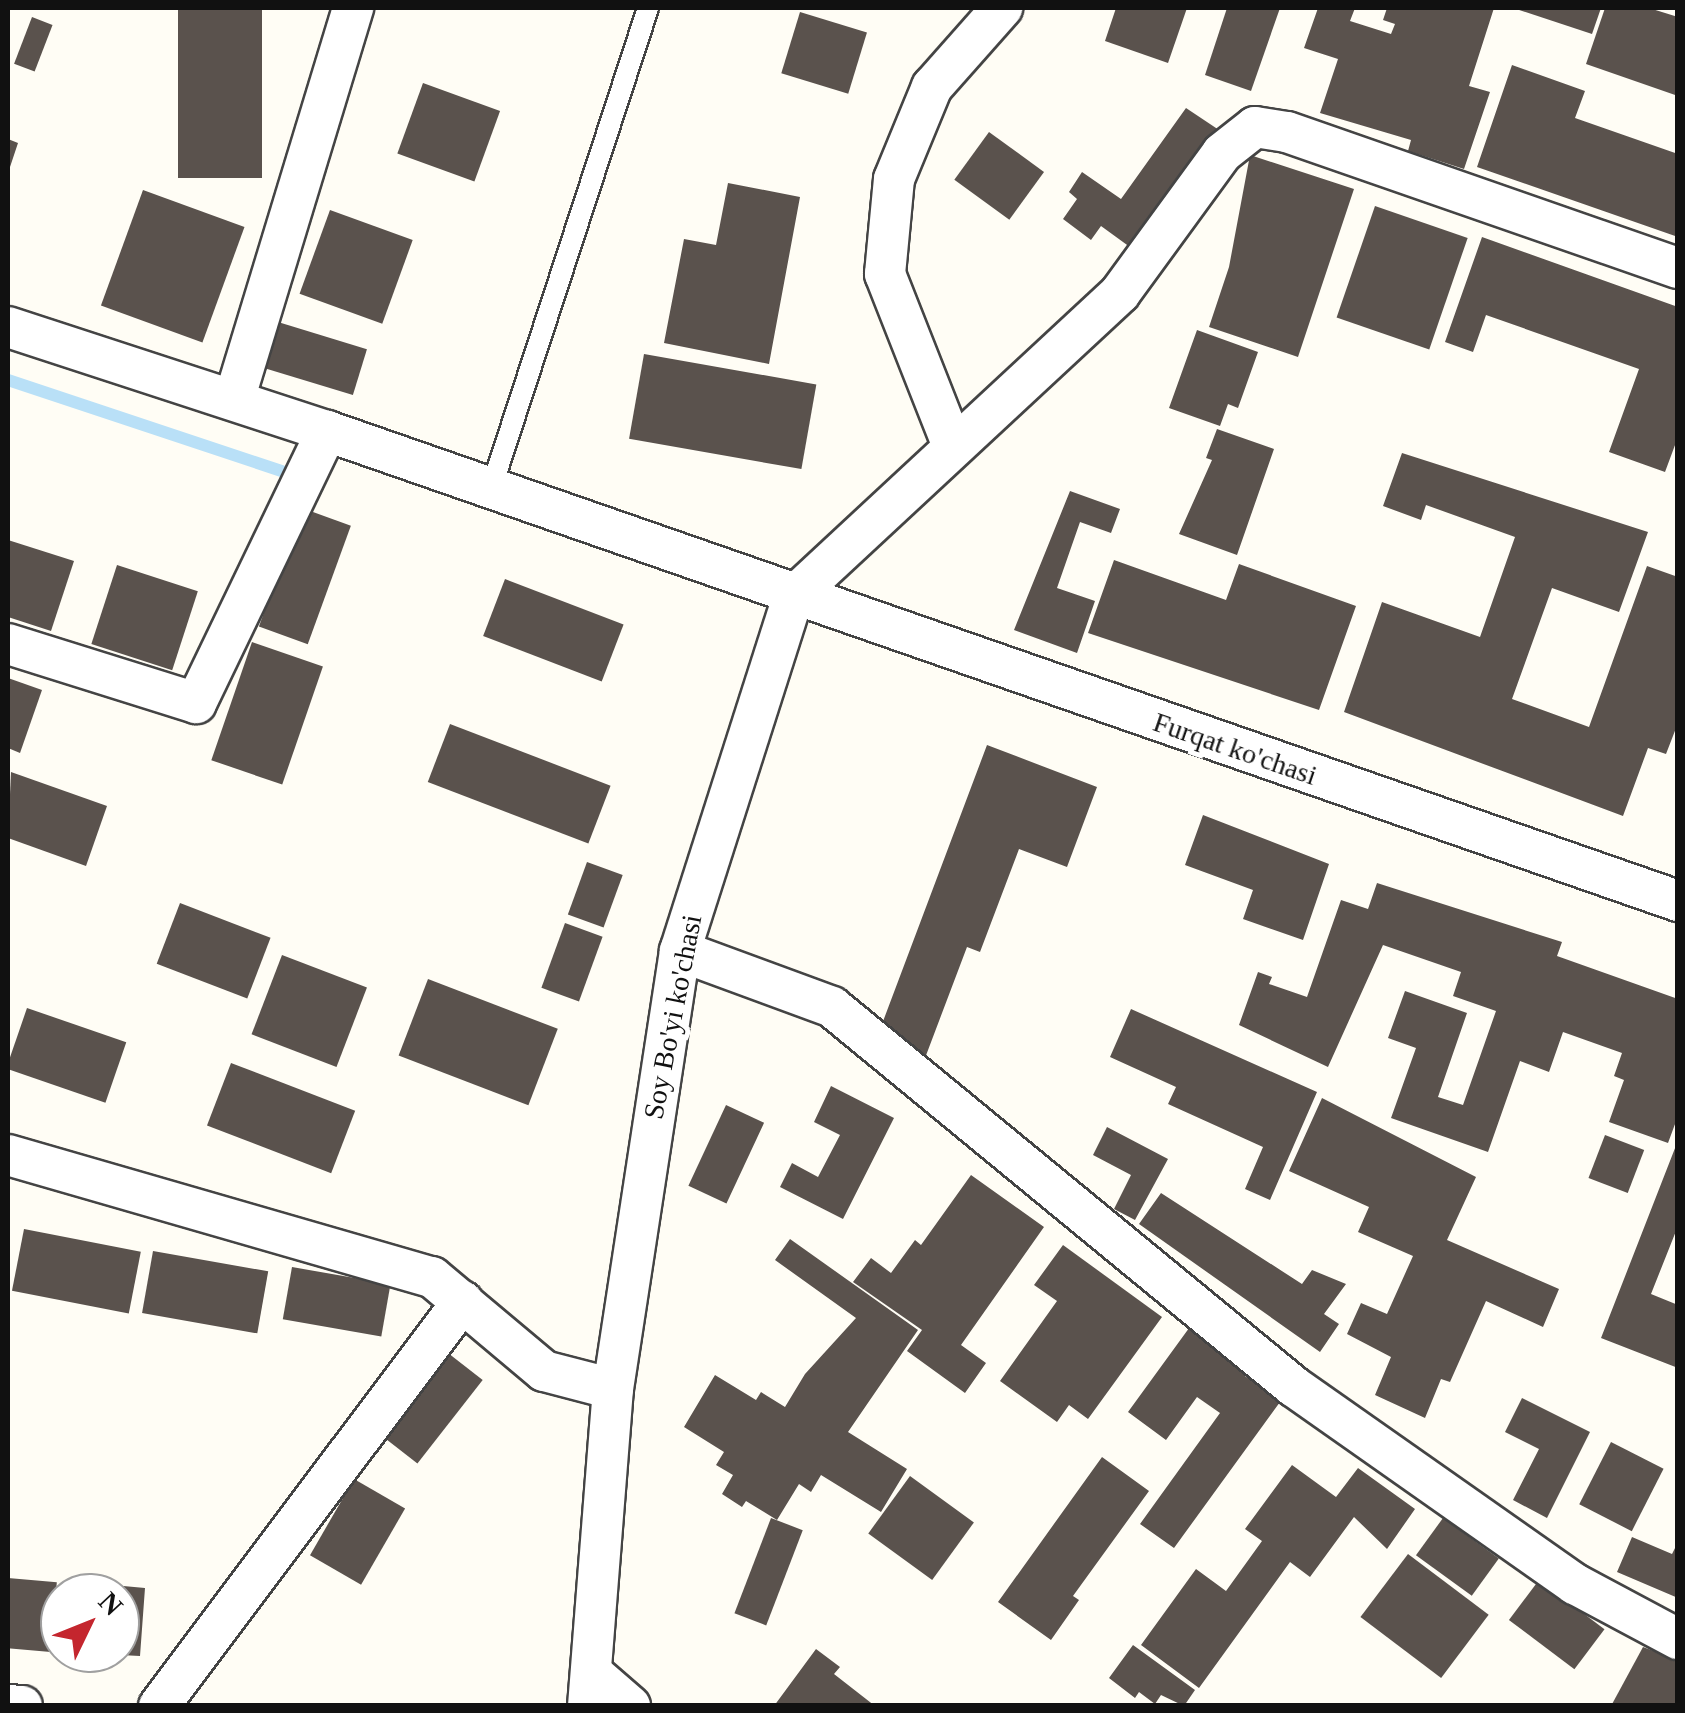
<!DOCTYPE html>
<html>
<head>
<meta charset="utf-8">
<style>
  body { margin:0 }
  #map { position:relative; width:1685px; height:1713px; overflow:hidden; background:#fffdf5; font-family:"Times New Roman",serif }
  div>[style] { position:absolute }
  .stream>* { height:12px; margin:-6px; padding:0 6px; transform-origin:6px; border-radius:6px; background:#b9e0f7 }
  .building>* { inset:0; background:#5a524d; transform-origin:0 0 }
  .roads { filter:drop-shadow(2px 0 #444) drop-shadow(-2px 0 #444) drop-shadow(0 2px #444) drop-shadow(0 -2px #444) }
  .lane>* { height:20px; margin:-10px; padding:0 10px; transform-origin:10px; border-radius:10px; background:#fff }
  .street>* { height:40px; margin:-20px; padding:0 20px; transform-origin:20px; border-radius:20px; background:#fff }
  span { translate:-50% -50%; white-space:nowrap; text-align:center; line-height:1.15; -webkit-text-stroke:10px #fff; paint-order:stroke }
  .street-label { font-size:28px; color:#111 }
  .frame { position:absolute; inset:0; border:10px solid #111; pointer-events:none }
  .north { position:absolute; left:40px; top:1573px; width:100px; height:100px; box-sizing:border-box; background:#fff; border:2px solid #a0a0a0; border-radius:50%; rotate:47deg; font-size:28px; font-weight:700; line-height:40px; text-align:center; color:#111 }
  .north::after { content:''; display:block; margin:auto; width:35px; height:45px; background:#c4262e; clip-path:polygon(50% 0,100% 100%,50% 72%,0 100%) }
</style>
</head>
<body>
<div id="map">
  <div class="stream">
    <i style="left:8px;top:380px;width:289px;rotate:18.4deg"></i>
  </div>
  <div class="building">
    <i style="left:178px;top:8px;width:84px;height:170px"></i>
    <i style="clip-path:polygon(1116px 8px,1187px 8px,1168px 63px,1105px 41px)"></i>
    <i style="clip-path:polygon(1227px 8px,1280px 8px,1251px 91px,1205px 75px)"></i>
    <i style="clip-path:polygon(1318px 8px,1355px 8px,1350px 21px,1391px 34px,1395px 24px,1383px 20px,1387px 8px,1494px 8px,1469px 86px,1490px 92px,1464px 169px,1408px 151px,1411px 140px,1320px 113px,1338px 59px,1304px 48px)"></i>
    <i style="clip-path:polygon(1513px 8px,1601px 8px,1592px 34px)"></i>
    <i style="clip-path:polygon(1605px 8px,1649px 8px,1678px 17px,1678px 96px,1586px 64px)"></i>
    <i style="left:800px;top:12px;width:70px;height:64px;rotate:17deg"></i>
    <i style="left:32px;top:17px;width:22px;height:50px;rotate:21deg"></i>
    <i style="clip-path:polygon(1512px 65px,1585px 91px,1575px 118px,1678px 154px,1678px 237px,1477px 167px)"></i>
    <i style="left:423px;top:83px;width:82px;height:75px;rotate:20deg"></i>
    <i style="clip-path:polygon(1186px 108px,1219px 130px,1134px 250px,1101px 226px,1091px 240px,1063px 219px,1077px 199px,1069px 192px,1082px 172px,1121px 199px)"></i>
    <i style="left:989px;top:132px;width:68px;height:59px;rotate:36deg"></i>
    <i style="clip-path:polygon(8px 139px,18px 143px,8px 173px)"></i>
    <i style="clip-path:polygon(1250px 155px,1354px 189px,1298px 357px,1209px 327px,1229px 267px)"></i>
    <i style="clip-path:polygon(728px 183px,800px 197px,769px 364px,664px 343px,684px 239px,716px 245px)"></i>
    <i style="left:143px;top:190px;width:108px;height:123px;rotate:20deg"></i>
    <i style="left:1375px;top:206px;width:98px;height:118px;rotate:19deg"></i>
    <i style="left:330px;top:210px;width:88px;height:89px;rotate:20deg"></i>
    <i style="clip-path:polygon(1482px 237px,1678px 307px,1678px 437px,1665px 472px,1609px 452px,1639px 369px,1486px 315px,1473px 352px,1445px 342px)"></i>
    <i style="left:278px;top:322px;width:93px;height:48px;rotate:17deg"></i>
    <i style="clip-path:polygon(1197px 330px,1258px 352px,1238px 408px,1228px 404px,1220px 426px,1169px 408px)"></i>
    <i style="left:644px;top:354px;width:175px;height:86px;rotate:10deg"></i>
    <i style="clip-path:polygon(1217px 429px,1274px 449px,1237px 555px,1179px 534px,1212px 460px,1206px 458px)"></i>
    <i style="clip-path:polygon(1402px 453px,1648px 532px,1619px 612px,1552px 588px,1512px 699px,1589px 727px,1647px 566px,1678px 577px,1678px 723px,1666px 754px,1648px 748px,1623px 816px,1344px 712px,1382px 602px,1480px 637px,1515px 537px,1426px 505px,1421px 520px,1383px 506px)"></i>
    <i style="clip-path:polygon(1070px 491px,1120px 509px,1111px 533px,1080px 522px,1057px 588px,1095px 601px,1077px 653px,1014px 630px)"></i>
    <i style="left:302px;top:508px;width:52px;height:126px;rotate:20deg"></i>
    <i style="clip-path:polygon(8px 540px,74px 561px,51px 631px,8px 617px)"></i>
    <i style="clip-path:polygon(1114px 560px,1226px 600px,1239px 564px,1356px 606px,1319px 710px,1088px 633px)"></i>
    <i style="left:117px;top:565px;width:85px;height:83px;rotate:18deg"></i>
    <i style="left:505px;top:579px;width:127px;height:61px;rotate:21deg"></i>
    <i style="left:252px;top:642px;width:75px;height:125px;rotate:19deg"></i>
    <i style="clip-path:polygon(8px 678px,42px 690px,20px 753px,8px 748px)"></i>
    <i style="left:450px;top:724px;width:172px;height:62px;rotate:21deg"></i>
    <i style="clip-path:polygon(987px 745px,1097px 787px,1067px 867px,1019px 849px,980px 952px,967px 947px,922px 1066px,879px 1032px)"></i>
    <i style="clip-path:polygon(11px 772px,107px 806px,86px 866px,8px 838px)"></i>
    <i style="clip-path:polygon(1203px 815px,1329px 864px,1303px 940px,1243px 919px,1253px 890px,1185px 865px)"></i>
    <i style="left:587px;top:862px;width:38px;height:56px;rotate:20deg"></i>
    <i style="clip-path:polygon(1377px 883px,1562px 942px,1557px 956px,1678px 999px,1678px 1116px,1668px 1143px,1609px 1122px,1624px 1080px,1614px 1076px,1622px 1053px,1563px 1032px,1549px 1072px,1520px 1061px,1488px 1152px,1391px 1118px,1416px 1048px,1388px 1038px,1405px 991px,1467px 1013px,1438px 1097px,1463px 1105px,1496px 1011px,1453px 996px,1461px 972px,1383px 945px,1328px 1067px,1239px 1025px,1258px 972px,1272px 977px,1269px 984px,1307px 997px,1341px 900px,1368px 909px)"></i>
    <i style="left:180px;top:903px;width:97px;height:65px;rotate:21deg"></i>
    <i style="left:565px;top:923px;width:40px;height:69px;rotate:20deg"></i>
    <i style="left:282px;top:955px;width:91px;height:85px;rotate:21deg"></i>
    <i style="left:428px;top:979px;width:139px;height:82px;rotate:21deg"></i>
    <i style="left:27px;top:1008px;width:105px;height:64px;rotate:19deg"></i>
    <i style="clip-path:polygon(1131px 1009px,1317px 1092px,1270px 1200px,1245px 1189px,1263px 1147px,1168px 1104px,1176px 1087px,1110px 1057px)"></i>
    <i style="left:231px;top:1063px;width:133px;height:67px;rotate:21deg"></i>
    <i style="clip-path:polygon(831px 1086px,894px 1118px,843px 1219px,780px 1187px,792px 1163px,818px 1177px,840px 1135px,814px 1122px)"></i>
    <i style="clip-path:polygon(1322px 1098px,1476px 1177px,1447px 1240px,1559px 1289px,1543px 1327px,1486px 1301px,1450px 1382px,1441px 1379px,1425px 1418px,1375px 1395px,1391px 1357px,1347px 1334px,1361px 1303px,1387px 1314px,1413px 1256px,1358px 1232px,1369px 1207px,1289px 1171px)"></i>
    <i style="left:726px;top:1105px;width:42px;height:89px;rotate:25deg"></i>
    <i style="clip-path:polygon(1107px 1127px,1168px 1159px,1135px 1220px,1114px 1209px,1131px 1175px,1093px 1155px)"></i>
    <i style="left:1605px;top:1135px;width:42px;height:46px;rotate:21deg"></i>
    <i style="clip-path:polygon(1677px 1143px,1678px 1226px,1651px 1294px,1678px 1305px,1678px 1368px,1601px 1338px)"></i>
    <i style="clip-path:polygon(971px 1175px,1044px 1227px,961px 1345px,986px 1363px,965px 1393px,907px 1351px,922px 1330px,853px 1282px,871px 1258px,891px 1273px,915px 1240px,921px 1245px)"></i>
    <i style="clip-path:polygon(1161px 1193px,1302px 1284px,1312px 1270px,1346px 1284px,1324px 1314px,1339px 1324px,1320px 1352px,1139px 1224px)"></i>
    <i style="left:24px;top:1229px;width:119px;height:63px;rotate:11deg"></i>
    <i style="clip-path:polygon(790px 1239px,918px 1330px,848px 1432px,907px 1469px,881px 1512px,821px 1475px,811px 1492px,799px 1484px,777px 1520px,746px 1501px,742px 1507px,722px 1494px,733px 1475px,716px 1465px,724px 1452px,684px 1427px,715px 1375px,756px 1400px,761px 1392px,785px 1407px,805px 1374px,856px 1318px,775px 1260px)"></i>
    <i style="clip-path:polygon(1063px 1245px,1162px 1317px,1088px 1419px,1069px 1405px,1057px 1422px,1000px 1381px,1057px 1301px,1034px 1285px)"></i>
    <i style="left:153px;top:1251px;width:117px;height:63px;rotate:10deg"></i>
    <i style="left:292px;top:1267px;width:100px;height:53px;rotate:10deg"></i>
    <i style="clip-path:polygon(1192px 1324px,1252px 1367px,1245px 1376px,1280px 1402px,1174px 1548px,1140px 1524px,1220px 1413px,1197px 1397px,1166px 1440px,1128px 1412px)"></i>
    <i style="left:448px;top:1353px;width:44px;height:106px;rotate:38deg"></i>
    <i style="clip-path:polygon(1522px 1398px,1590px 1432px,1547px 1518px,1513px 1500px,1539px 1449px,1505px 1432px)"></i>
    <i style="left:1611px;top:1442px;width:59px;height:70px;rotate:27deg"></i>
    <i style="clip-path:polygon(1102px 1457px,1149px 1491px,1073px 1596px,1079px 1600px,1051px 1640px,998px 1602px)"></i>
    <i style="clip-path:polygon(1292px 1465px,1336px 1497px,1358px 1468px,1415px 1509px,1387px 1549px,1354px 1517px,1310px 1577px,1290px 1562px,1199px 1688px,1141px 1645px,1196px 1569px,1226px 1591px,1262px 1541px,1245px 1529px)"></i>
    <i style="left:910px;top:1476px;width:79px;height:71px;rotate:36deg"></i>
    <i style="left:354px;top:1479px;width:59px;height:88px;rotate:30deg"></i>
    <i style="left:771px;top:1518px;width:34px;height:102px;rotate:21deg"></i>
    <i style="left:1443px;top:1518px;width:69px;height:46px;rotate:36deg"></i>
    <i style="clip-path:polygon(1632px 1537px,1672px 1554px,1678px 1542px,1678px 1598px,1617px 1572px)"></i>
    <i style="left:1408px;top:1554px;width:101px;height:79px;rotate:37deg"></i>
    <i style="left:8px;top:1578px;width:49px;height:70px;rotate:5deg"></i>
    <i style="left:1539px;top:1580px;width:82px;height:50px;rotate:37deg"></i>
    <i style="clip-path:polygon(69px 1581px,145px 1588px,140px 1656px,120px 1655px,120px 1593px,68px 1593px)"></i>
    <i style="clip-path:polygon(1133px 1645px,1195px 1690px,1184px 1706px,1161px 1695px,1155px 1704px,1139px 1692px,1135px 1698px,1109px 1678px)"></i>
    <i style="clip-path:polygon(1643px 1647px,1678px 1660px,1678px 1706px,1611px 1706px)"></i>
    <i style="clip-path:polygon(816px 1649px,840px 1667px,834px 1674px,875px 1706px,774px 1706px)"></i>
  </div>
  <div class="roads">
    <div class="lane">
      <i style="left:491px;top:489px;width:506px;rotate:-71.92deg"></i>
    </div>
    <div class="street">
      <i style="left:8px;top:327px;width:336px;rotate:18.1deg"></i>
      <i style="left:327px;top:431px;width:1430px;rotate:19.18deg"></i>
      <i style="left:234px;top:400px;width:410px;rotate:-73.1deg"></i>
      <i style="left:952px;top:444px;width:183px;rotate:-111.5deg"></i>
      <i style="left:885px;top:274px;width:95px;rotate:-84.6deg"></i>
      <i style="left:894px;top:179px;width:100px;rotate:-67.6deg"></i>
      <i style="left:932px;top:87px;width:106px;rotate:-48.5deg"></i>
      <i style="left:8px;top:644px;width:197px;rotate:17.4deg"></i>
      <i style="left:196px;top:703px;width:302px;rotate:-64.3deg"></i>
      <i style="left:680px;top:951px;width:162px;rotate:20.2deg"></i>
      <i style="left:832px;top:1007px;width:597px;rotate:39.42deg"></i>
      <i style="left:1293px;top:1386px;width:345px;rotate:35.1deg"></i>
      <i style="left:1575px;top:1584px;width:117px;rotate:28.1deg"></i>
      <i style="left:8px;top:1155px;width:441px;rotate:16.1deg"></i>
      <i style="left:432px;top:1277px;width:146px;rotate:40deg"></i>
      <i style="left:544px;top:1371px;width:71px;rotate:14.6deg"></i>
      <i style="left:591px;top:1672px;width:52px;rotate:41.1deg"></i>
      <i style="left:8px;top:1705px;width:14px;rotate:4deg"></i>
      <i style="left:159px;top:1706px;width:506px;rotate:-53.11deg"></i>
      <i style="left:588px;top:1706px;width:318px;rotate:-85.5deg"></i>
      <i style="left:613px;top:1389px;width:443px;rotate:-81.3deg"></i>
      <i style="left:680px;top:951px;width:372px;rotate:-72.3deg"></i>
      <i style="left:793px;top:597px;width:446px;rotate:-42.9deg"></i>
      <i style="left:1120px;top:293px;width:173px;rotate:-53.9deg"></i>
      <i style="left:1222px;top:153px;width:42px;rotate:-38.2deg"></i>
      <i style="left:1255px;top:127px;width:32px;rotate:9deg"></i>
      <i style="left:1287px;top:132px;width:414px;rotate:19.2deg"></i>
    </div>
  </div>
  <div class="street-label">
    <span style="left:1235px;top:749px;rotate:19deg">Furqat ko'chasi</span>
    <span style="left:673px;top:1017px;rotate:-79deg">Soy Bo'yi ko'chasi</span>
  </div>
  <div class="frame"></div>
  <div class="north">N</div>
</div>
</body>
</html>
